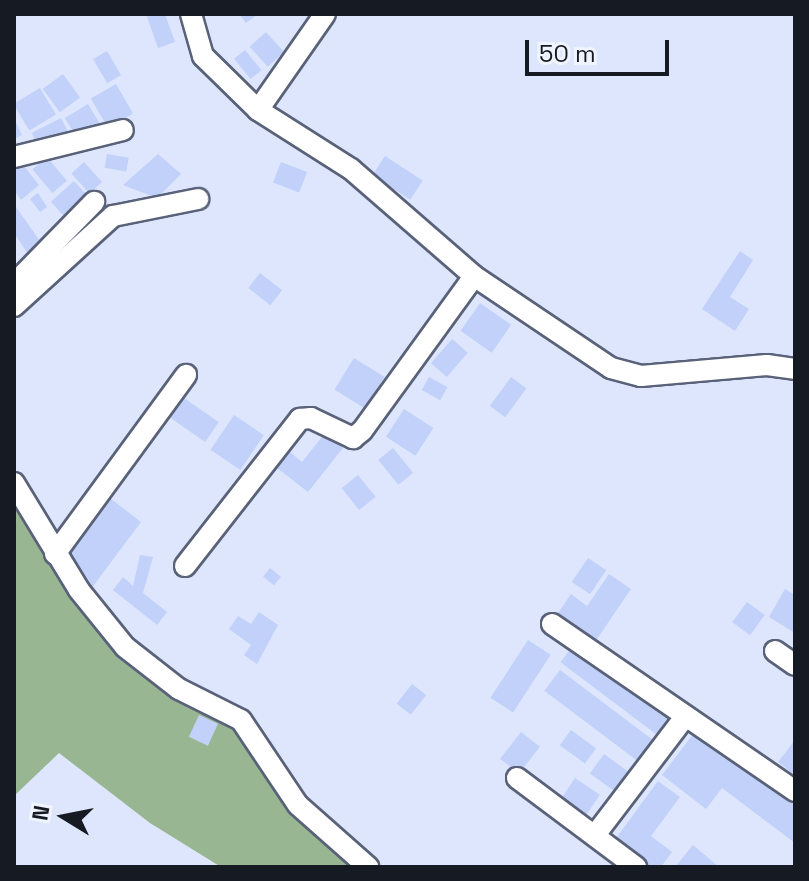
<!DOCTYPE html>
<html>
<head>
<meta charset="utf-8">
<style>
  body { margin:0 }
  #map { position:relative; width:809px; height:881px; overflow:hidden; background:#dde6fc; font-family:"Space Grotesk",sans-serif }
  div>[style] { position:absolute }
  .forest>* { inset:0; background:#99b692 }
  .building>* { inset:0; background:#c1d1fa; transform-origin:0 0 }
  .roads { filter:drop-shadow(2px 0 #596279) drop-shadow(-2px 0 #596279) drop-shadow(0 2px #596279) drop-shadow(0 -2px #596279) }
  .minor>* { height:20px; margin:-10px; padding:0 10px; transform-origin:10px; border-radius:10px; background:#fff }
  span { translate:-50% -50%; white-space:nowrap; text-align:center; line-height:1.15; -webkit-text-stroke:6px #eff4ff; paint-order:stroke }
  .frame { position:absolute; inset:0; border:16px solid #161a23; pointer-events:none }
  .north { position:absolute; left:24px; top:777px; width:80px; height:80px; -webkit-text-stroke:6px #eff4ff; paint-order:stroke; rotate:280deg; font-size:22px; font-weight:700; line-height:32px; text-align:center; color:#161a23 }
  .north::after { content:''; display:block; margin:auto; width:28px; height:36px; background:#161a23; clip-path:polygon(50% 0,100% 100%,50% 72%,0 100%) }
  .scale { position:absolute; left:525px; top:40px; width:144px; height:36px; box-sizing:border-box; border:4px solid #161a23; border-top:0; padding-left:10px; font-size:24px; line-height:28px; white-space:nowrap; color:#161a23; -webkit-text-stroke:6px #eff4ff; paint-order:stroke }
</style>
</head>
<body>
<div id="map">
  <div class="forest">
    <i style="clip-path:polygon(14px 483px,125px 647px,241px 720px,298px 805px,368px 867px,221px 867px,150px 823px,59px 753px,14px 796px)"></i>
  </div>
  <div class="building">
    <i style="clip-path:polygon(146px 14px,165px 14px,175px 42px,158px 48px)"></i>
    <i style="clip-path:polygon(239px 14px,258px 14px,246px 23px)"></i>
    <i style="left:266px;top:32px;width:27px;height:22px;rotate:48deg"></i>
    <i style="left:245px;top:50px;width:26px;height:14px;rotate:51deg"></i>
    <i style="left:107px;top:51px;width:28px;height:16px;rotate:60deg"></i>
    <i style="left:63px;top:74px;width:29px;height:25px;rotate:54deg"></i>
    <i style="left:116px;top:84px;width:34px;height:29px;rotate:60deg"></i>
    <i style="left:40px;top:88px;width:31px;height:31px;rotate:59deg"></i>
    <i style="left:88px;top:104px;width:26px;height:27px;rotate:59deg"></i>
    <i style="clip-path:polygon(14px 118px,22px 135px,14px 139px)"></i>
    <i style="left:61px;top:118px;width:16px;height:33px;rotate:63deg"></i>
    <i style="left:107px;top:154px;width:22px;height:14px;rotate:10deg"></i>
    <i style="clip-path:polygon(158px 154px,181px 174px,157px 198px,123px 185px)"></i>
    <i style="left:385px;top:156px;width:45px;height:23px;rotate:33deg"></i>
    <i style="left:47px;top:157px;width:31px;height:19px;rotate:50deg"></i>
    <i style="clip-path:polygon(20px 161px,39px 185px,21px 200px,14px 190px,14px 166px)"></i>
    <i style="left:84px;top:162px;width:27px;height:17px;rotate:48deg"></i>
    <i style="left:281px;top:162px;width:28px;height:22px;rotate:21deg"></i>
    <i style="left:74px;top:181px;width:27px;height:31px;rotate:48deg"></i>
    <i style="clip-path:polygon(38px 193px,47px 207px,40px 212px,30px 199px)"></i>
    <i style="clip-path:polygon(14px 204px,42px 244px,28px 254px,14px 233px)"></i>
    <i style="clip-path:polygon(740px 251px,753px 260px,730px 297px,749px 309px,735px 331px,702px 309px)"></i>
    <i style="left:260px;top:273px;width:28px;height:19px;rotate:38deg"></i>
    <i style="left:480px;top:303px;width:38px;height:34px;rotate:35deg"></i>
    <i style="left:452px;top:339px;width:21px;height:32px;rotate:41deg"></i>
    <i style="left:354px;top:358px;width:36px;height:37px;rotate:32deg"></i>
    <i style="left:429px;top:377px;width:21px;height:15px;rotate:29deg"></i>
    <i style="left:511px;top:377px;width:19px;height:36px;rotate:36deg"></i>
    <i style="left:177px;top:393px;width:51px;height:24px;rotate:35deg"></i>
    <i style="left:404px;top:409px;width:35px;height:33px;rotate:33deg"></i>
    <i style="left:234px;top:415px;width:36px;height:42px;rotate:34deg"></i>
    <i style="clip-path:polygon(325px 433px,343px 448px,308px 492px,277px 468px,290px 452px,302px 462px)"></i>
    <i style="left:393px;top:448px;width:32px;height:19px;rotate:51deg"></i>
    <i style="left:358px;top:475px;width:28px;height:21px;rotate:51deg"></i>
    <i style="clip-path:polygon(106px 495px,141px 522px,91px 589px,64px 551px)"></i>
    <i style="clip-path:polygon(140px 555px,153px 557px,143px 593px,167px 612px,157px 625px,113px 590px,123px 577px,133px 586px)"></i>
    <i style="left:588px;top:558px;width:22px;height:29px;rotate:34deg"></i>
    <i style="left:270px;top:568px;width:14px;height:11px;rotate:39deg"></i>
    <i style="clip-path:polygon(609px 574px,631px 589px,593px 645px,554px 619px,571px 594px,587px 606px)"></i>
    <i style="clip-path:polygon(785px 589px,795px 595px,795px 633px,769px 617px)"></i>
    <i style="left:747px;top:602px;width:22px;height:25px;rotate:36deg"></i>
    <i style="clip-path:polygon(259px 612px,278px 625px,257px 664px,244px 655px,251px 645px,229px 629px,238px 616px,251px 624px)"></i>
    <i style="left:528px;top:640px;width:27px;height:69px;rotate:33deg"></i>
    <i style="left:575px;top:643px;width:124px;height:24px;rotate:37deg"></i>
    <i style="left:560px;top:670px;width:123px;height:26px;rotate:37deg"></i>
    <i style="left:412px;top:684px;width:18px;height:25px;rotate:38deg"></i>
    <i style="left:199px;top:715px;width:21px;height:24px;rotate:25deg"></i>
    <i style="clip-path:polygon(697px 729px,795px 803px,795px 843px,722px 788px,706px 809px,662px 775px)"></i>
    <i style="left:571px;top:730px;width:31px;height:19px;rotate:36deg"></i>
    <i style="left:521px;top:732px;width:24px;height:34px;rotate:38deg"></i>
    <i style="clip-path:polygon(795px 740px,795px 775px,778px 762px)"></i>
    <i style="left:604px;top:754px;width:36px;height:24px;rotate:36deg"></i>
    <i style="left:575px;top:778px;width:30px;height:27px;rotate:34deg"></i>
    <i style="clip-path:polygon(658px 781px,680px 797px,651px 836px,672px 852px,661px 867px,648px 867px,614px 841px)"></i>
    <i style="clip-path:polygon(693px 845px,719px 867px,675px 867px)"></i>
  </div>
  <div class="roads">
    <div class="minor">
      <i style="left:191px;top:14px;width:44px;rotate:74.1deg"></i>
      <i style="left:203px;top:56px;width:77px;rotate:44.5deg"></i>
      <i style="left:258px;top:110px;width:110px;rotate:32.4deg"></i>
      <i style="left:351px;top:169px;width:163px;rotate:41deg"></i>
      <i style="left:474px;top:276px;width:165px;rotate:33.9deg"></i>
      <i style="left:611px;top:368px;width:31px;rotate:15deg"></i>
      <i style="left:641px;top:376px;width:126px;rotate:-5deg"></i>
      <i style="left:767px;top:365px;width:28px;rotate:8deg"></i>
      <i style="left:258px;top:110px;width:117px;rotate:-55.1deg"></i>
      <i style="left:14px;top:157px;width:112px;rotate:-13.9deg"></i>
      <i style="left:14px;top:284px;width:115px;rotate:-45.7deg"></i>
      <i style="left:14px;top:306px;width:134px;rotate:-42.3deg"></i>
      <i style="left:113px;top:216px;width:87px;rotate:-11.3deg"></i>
      <i style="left:14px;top:483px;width:125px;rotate:58.7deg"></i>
      <i style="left:79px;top:590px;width:73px;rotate:51.1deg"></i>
      <i style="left:125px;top:647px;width:68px;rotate:37.9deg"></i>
      <i style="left:179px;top:689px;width:69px;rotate:26.6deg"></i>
      <i style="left:241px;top:720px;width:102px;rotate:56.2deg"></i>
      <i style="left:298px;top:805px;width:94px;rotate:41.5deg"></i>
      <i style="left:55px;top:554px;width:222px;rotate:-53.8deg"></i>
      <i style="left:185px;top:566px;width:187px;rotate:-52deg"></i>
      <i style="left:300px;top:419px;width:11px;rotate:-5deg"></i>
      <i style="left:311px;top:418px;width:47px;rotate:25.5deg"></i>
      <i style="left:353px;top:438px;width:11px;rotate:-38deg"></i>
      <i style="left:362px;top:431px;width:191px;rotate:-54.1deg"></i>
      <i style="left:552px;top:624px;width:295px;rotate:34.5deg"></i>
      <i style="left:775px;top:651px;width:24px;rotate:35deg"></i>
      <i style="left:517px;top:778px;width:149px;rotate:36.8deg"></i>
      <i style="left:595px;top:835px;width:148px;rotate:-52.7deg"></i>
    </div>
  </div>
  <div class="frame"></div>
  <div class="north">N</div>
  <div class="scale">50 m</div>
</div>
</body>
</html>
